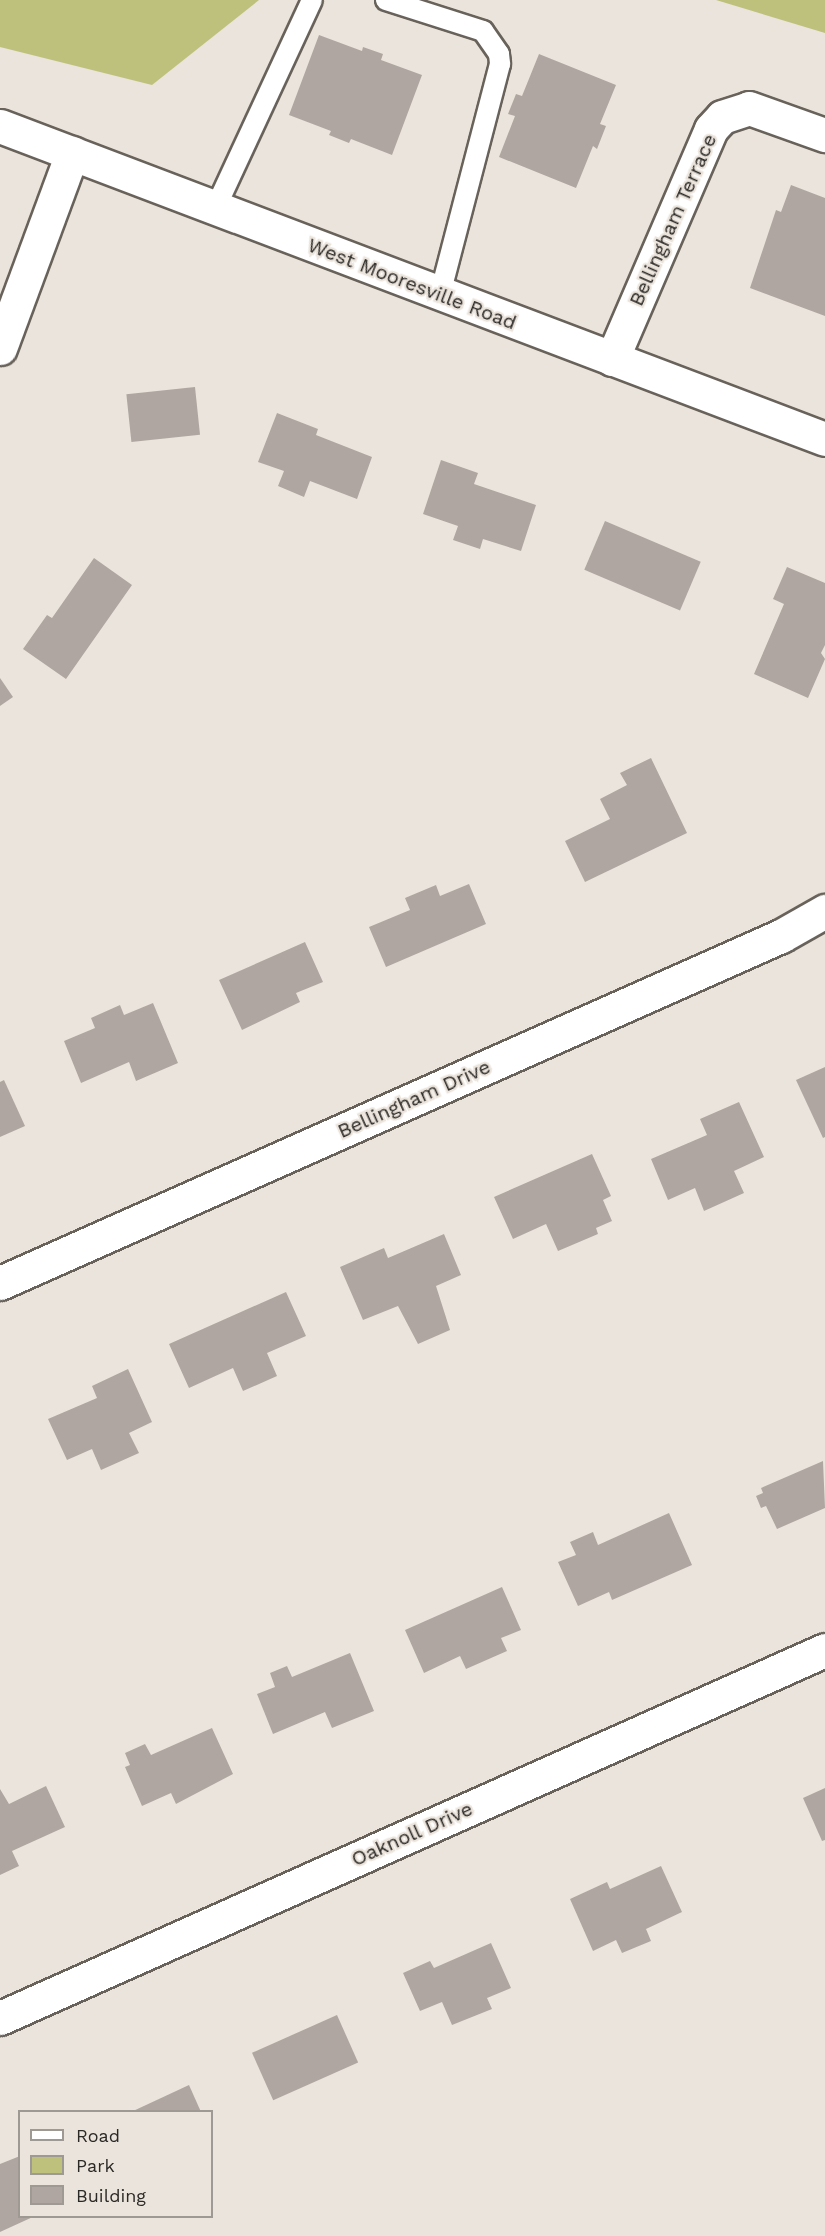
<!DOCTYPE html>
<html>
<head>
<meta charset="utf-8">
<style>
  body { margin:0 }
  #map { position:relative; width:825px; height:2236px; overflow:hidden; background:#ebe4dc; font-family:"Work Sans",sans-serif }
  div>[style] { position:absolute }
  .green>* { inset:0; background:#bec17c }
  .building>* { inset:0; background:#afa6a1; transform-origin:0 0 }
  .roads { filter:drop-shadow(2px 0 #68625b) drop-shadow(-2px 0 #68625b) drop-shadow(0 2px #68625b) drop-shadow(0 -2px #68625b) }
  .service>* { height:20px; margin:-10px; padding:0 10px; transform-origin:10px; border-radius:10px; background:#fff }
  .minor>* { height:33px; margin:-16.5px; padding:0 16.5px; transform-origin:16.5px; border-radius:16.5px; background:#fff }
  .tertiary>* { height:33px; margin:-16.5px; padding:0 16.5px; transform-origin:16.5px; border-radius:16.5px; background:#fff }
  span { translate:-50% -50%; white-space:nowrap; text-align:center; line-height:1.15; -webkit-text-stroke:4.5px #ebe4dc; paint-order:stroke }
  .street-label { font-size:20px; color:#2b2926 }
  .legend { position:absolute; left:18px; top:2110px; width:195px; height:108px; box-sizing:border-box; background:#ebe4dc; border:2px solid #9e9993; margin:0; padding:8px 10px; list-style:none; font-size:18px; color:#2b2926 }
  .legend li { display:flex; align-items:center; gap:12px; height:30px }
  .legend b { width:30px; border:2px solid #9e9993 }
</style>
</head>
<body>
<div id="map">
  <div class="green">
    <i style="clip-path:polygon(0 0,259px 0,152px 85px,0 47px)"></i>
    <i style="clip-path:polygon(716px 0,825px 0,825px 33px)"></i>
  </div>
  <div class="building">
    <i style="clip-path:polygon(319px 35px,362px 51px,363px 47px,383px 54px,381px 60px,422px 75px,392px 155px,351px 139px,349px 143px,329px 135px,331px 131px,289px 115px)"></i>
    <i style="clip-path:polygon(539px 54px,616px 85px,600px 124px,606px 126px,597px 149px,593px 146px,576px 188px,499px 157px,515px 116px,508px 114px,516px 94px,522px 96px)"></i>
    <i style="clip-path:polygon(791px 185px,825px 198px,825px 316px,750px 288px,776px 210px,781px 212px)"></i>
    <i style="left:195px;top:387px;width:48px;height:69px;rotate:84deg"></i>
    <i style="clip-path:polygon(277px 413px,318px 429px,316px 435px,372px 457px,357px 499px,310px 481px,304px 497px,278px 486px,284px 471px,258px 462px)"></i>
    <i style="clip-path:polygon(441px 460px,478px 473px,474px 484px,536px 505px,521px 551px,483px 539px,480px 549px,453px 540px,458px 526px,423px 514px)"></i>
    <i style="left:605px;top:521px;width:104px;height:53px;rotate:23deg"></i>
    <i style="clip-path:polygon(94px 558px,132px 585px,66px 679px,23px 649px,47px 615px,52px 618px)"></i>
    <i style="clip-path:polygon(787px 567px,825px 583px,825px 645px,821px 653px,825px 659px,808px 698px,754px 674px,784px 604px,773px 599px)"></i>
    <i style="clip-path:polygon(0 678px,13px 697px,0 706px)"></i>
    <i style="clip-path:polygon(651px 758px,687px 833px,585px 882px,565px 841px,610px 819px,600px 799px,627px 785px,620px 773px)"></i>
    <i style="clip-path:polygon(469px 884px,486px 924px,386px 967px,369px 927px,410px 910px,405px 898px,436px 885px,440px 896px)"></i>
    <i style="clip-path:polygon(305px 942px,323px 982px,296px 993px,300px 1002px,242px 1030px,219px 980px)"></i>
    <i style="clip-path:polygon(153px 1003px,178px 1063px,136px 1081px,129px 1062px,81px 1083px,64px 1041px,95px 1028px,91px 1018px,120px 1005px,124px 1015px)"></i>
    <i style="clip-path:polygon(825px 1067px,825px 1137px,823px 1138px,796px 1080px)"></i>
    <i style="clip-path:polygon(4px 1080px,25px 1126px,0 1137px,0 1082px)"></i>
    <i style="clip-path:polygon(739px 1102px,764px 1157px,734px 1171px,744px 1193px,704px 1211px,695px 1188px,668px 1200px,651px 1159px,707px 1135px,700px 1119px)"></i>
    <i style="clip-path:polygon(592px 1154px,611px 1196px,603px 1200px,612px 1221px,596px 1228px,598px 1234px,558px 1251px,546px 1224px,513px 1239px,494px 1197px)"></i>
    <i style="clip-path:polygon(444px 1234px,461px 1275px,436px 1286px,450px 1330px,418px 1344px,398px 1306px,363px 1320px,340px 1267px,384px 1248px,388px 1258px)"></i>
    <i style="clip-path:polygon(286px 1292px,306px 1336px,267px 1353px,277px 1376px,243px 1391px,233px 1368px,189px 1388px,169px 1344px)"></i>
    <i style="clip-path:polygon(128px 1369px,152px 1422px,129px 1433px,139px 1453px,101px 1470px,92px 1449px,67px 1460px,48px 1419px,97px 1398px,92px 1386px)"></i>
    <i style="clip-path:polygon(823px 1461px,825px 1508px,777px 1529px,766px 1506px,761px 1508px,756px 1496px,763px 1493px,761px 1488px)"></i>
    <i style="clip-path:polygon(669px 1513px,692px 1565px,612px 1600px,609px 1592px,578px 1606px,558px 1562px,576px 1555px,570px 1542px,593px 1532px,598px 1545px)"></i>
    <i style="clip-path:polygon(502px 1587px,521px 1630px,501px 1638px,507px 1651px,466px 1669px,460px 1656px,424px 1673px,405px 1630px)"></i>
    <i style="clip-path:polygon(350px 1653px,374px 1711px,332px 1728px,325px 1712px,273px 1734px,257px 1694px,275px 1687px,270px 1673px,287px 1666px,292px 1677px)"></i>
    <i style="clip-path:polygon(212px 1728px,233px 1774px,176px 1804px,171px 1793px,142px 1806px,125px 1767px,130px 1765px,125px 1753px,145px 1744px,151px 1755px)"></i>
    <i style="clip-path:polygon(46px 1786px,65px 1827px,12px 1851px,19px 1866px,0 1875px,0 1789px,9px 1804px)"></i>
    <i style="clip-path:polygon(825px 1788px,825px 1840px,822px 1841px,803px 1798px)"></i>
    <i style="clip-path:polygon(661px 1866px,682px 1912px,646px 1929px,651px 1941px,622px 1953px,616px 1940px,593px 1951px,570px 1899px,607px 1882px,610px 1889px)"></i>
    <i style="clip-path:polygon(491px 1943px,511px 1988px,487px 1998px,492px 2009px,452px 2025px,442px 2002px,420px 2011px,403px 1973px,430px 1961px,434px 1968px)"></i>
    <i style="left:337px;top:2015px;width:52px;height:93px;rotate:66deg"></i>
    <i style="clip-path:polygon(189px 2085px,201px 2112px,131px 2112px)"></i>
    <i style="clip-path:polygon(20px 2156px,20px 2216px,35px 2216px,0 2232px,0 2164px)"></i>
  </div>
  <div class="roads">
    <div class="service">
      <i style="left:386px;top:0;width:102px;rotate:17.7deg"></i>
      <i style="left:483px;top:31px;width:28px;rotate:55deg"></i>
      <i style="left:499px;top:54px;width:10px;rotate:84deg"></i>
      <i style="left:500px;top:64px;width:239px;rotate:104.6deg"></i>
      <i style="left:215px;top:209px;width:230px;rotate:-65.1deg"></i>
    </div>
    <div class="minor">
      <i style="left:0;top:348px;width:208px;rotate:-69.7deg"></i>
      <i style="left:612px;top:359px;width:250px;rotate:-66.7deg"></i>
      <i style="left:711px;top:129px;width:16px;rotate:-47deg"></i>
      <i style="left:722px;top:117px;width:28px;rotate:-18deg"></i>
      <i style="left:749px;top:108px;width:81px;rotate:19.6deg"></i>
      <i style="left:0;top:1283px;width:855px;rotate:-23.96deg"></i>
      <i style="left:781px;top:936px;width:51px;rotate:-29.6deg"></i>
      <i style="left:0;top:2018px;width:903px;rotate:-24.04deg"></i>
    </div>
    <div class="tertiary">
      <i style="left:0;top:126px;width:882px;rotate:20.78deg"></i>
    </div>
  </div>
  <div class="street-label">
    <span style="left:673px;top:220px;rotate:-66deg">Bellingham Terrace</span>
    <span style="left:412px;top:284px;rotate:21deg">West Mooresville Road</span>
    <span style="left:414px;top:1099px;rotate:-24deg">Bellingham Drive</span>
    <span style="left:412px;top:1834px;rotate:-24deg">Oaknoll Drive</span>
  </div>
  <ul class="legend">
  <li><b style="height:8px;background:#fff"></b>Road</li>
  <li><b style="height:16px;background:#bec17c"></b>Park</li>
  <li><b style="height:16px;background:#afa6a1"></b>Building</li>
  </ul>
</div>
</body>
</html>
